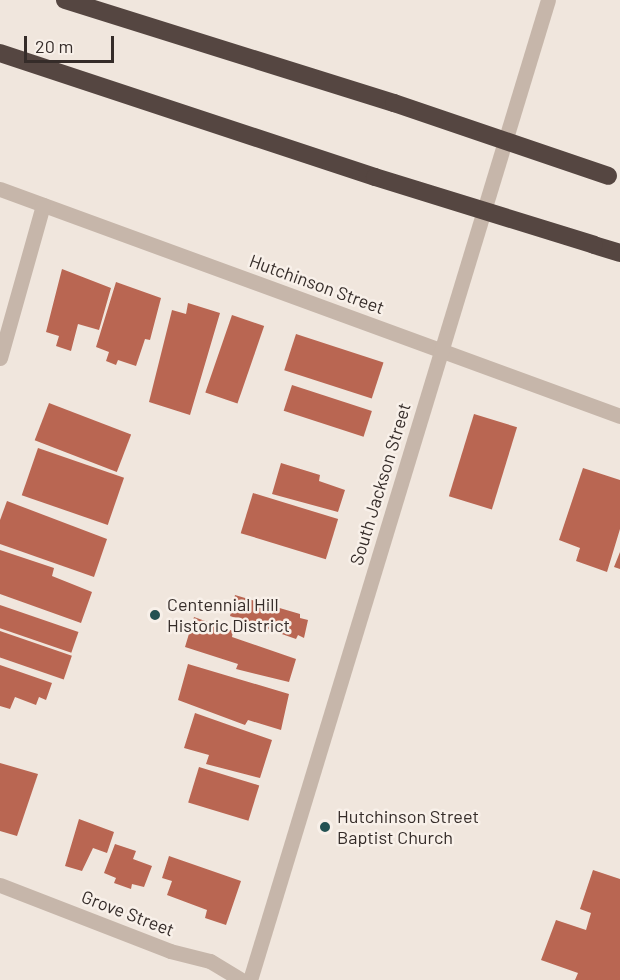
<!DOCTYPE html>
<html>
<head>
<meta charset="utf-8">
<style>
  body { margin:0 }
  #map { position:relative; width:620px; height:980px; overflow:hidden; background:#f0e6dd; font-family:Barlow,sans-serif }
  div>[style] { position:absolute }
  .building>* { inset:0; background:#b96652; transform-origin:0 0 }
  .minor>* { height:15px; margin:-7.5px; padding:0 7.5px; transform-origin:7.5px; border-radius:7.5px; background:#c6b6aa }
  .highway>* { height:18px; margin:-9px; padding:0 9px; transform-origin:9px; border-radius:9px; background:#554641 }
  .highway-bridge>* { height:18px; margin:-9px; padding:0 9px; transform-origin:9px; border-radius:9px; background:#554641 }
  .dots>* { width:16px; height:16px; translate:-50% -50%; box-sizing:border-box; border:3px solid #f8f0e9; border-radius:50% }
  span { translate:-50% -50%; white-space:nowrap; text-align:center; line-height:1.15; -webkit-text-stroke:5px #f8f0e9; paint-order:stroke }
  .street-label { font-size:18px; color:#352c29 }
  .poi-label { font-size:18px; color:#352c29 }
  .left { translate:0 -50%; text-align:left }
  .scale { position:absolute; left:24px; top:36px; width:90px; height:27px; box-sizing:border-box; border:3px solid #352c29; border-top:0; padding-left:8px; font-size:18px; line-height:21px; white-space:nowrap; color:#352c29; -webkit-text-stroke:4px #f8f0e9; paint-order:stroke }
</style>
</head>
<body>
<div id="map">
  <div class="building">
    <i style="clip-path:polygon(62px 269px,111px 288px,99px 330px,78px 324px,71px 351px,56px 346px,59px 336px,46px 332px)"></i>
    <i style="clip-path:polygon(116px 282px,161px 298px,150px 340px,145px 339px,136px 366px,118px 360px,116px 365px,106px 361px,109px 352px,96px 347px)"></i>
    <i style="clip-path:polygon(188px 303px,220px 313px,190px 415px,149px 402px,172px 310px,186px 314px)"></i>
    <i style="left:232px;top:315px;width:34px;height:82px;rotate:19deg"></i>
    <i style="left:296px;top:334px;width:92px;height:38px;rotate:18deg"></i>
    <i style="left:292px;top:385px;width:84px;height:27px;rotate:18deg"></i>
    <i style="left:49px;top:403px;width:88px;height:40px;rotate:21deg"></i>
    <i style="left:474px;top:414px;width:45px;height:86px;rotate:17deg"></i>
    <i style="left:38px;top:448px;width:91px;height:50px;rotate:19deg"></i>
    <i style="clip-path:polygon(281px 463px,320px 475px,319px 481px,345px 490px,338px 512px,272px 494px)"></i>
    <i style="clip-path:polygon(583px 468px,620px 480px,620px 529px,607px 572px,576px 561px,580px 548px,559px 540px)"></i>
    <i style="left:253px;top:493px;width:89px;height:42px;rotate:17deg"></i>
    <i style="clip-path:polygon(7px 501px,107px 539px,94px 577px,0 544px,0 520px)"></i>
    <i style="clip-path:polygon(0 550px,54px 568px,52px 576px,92px 592px,81px 623px,0 594px)"></i>
    <i style="clip-path:polygon(620px 552px,620px 569px,614px 567px)"></i>
    <i style="clip-path:polygon(235px 595px,300px 614px,300px 618px,308px 620px,304px 638px,298px 635px,296px 639px,230px 616px)"></i>
    <i style="left:0;top:605px;width:83px;height:22px;rotate:19deg"></i>
    <i style="clip-path:polygon(194px 617px,233px 631px,232px 637px,296px 659px,289px 682px,236px 669px,238px 664px,185px 647px)"></i>
    <i style="left:0;top:631px;width:76px;height:25px;rotate:19deg"></i>
    <i style="clip-path:polygon(188px 664px,289px 694px,281px 730px,248px 720px,245px 725px,178px 700px)"></i>
    <i style="clip-path:polygon(0 665px,52px 683px,46px 700px,39px 697px,36px 705px,15px 697px,10px 709px,0 706px)"></i>
    <i style="clip-path:polygon(195px 713px,272px 740px,260px 778px,206px 764px,209px 755px,184px 748px)"></i>
    <i style="clip-path:polygon(0 763px,38px 774px,17px 836px,0 831px)"></i>
    <i style="left:199px;top:767px;width:63px;height:37px;rotate:17deg"></i>
    <i style="clip-path:polygon(79px 819px,114px 832px,107px 853px,93px 848px,82px 871px,65px 866px)"></i>
    <i style="clip-path:polygon(115px 844px,136px 851px,133px 859px,152px 866px,144px 887px,132px 884px,131px 889px,114px 883px,116px 878px,104px 873px)"></i>
    <i style="clip-path:polygon(169px 856px,241px 881px,226px 925px,205px 918px,207px 910px,167px 895px,172px 881px,162px 878px)"></i>
    <i style="clip-path:polygon(593px 870px,620px 879px,620px 980px,575px 980px,578px 973px,541px 960px,556px 920px,586px 930px,591px 913px,580px 909px)"></i>
  </div>
  <div class="minor">
    <i style="left:0;top:189px;width:660px;rotate:20.11deg"></i>
    <i style="left:0;top:358px;width:159px;rotate:-74.3deg"></i>
    <i style="left:0;top:885px;width:182px;rotate:21.2deg"></i>
    <i style="left:170px;top:951px;width:41px;rotate:14deg"></i>
    <i style="left:210px;top:961px;width:37px;rotate:31deg"></i>
    <i style="left:250px;top:980px;width:1024px;rotate:-73.09deg"></i>
  </div>
  <div class="highway">
    <i style="left:65px;top:0;width:345px;rotate:17.4deg"></i>
    <i style="left:0;top:53px;width:395px;rotate:18.3deg"></i>
    <i style="left:594px;top:245px;width:27px;rotate:17deg"></i>
  </div>
  <div class="highway-bridge">
    <i style="left:394px;top:103px;width:226px;rotate:18.8deg"></i>
    <i style="left:375px;top:177px;width:229px;rotate:17.2deg"></i>
  </div>
  <div class="dots">
    <i style="left:155px;top:615px;background:#235152"></i>
    <i style="left:325px;top:827px;background:#235152"></i>
  </div>
  <div class="street-label">
    <span style="left:317px;top:284px;rotate:20deg">Hutchinson Street</span>
    <span style="left:380px;top:484px;rotate:-73deg">South Jackson Street</span>
    <span style="left:128px;top:913px;rotate:21deg">Grove Street</span>
  </div>
  <div class="poi-label">
    <span class="left" style="left:167px;top:615px">Centennial Hill<br>Historic District</span>
    <span class="left" style="left:337px;top:827px">Hutchinson Street<br>Baptist Church</span>
  </div>
  <div class="scale">20 m</div>
</div>
</body>
</html>
